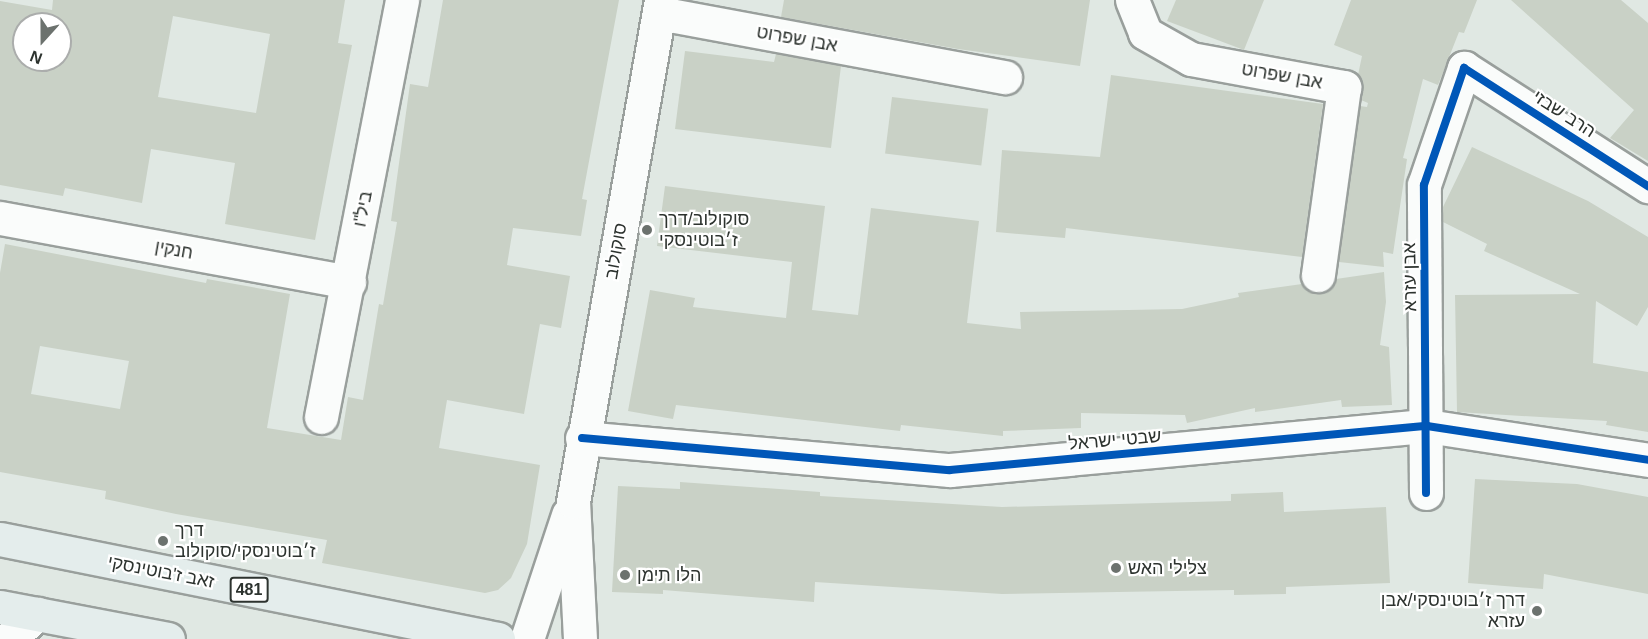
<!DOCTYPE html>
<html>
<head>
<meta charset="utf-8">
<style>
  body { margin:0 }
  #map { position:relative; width:1648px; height:639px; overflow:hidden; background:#e0e8e3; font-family:Helvetica,Heebo,sans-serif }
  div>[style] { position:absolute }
  .building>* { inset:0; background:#c9d1c6; transform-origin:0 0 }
  .roads { filter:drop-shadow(2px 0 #999f9c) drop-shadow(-2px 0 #999f9c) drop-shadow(0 2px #999f9c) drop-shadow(0 -2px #999f9c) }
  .minor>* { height:33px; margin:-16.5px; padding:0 16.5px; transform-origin:16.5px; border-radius:16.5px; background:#fafcfb }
  .major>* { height:33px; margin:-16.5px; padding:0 16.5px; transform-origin:16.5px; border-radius:16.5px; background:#e4edec }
  .cycleway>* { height:8px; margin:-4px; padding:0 4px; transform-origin:4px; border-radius:4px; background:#0057b8 }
  .dots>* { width:16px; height:16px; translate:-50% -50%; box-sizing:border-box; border:3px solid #fff; border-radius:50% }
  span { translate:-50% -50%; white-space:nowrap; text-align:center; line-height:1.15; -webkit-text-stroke:4.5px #fff; paint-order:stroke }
  .shield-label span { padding:2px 4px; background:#fff; border:2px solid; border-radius:4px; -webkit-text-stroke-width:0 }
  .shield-label { font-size:16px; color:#2d332f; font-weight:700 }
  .street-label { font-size:18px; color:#2d332f }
  .poi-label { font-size:18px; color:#2d332f }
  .left { translate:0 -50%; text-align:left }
  .right { translate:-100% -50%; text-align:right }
  .north { position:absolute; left:12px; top:12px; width:60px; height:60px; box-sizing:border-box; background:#fff; border:2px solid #abadac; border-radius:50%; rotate:201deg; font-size:16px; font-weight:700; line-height:24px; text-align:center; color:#2d332f }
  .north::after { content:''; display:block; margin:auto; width:21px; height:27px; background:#6c726e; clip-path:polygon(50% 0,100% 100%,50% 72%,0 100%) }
</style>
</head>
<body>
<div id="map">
  <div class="building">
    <i style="clip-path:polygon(evenodd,53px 0,345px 0,338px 43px,352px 45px,315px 240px,225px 224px,235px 163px,151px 149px,142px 203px,65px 188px,63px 196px,0 185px,0 1px,52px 10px,53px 0,173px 16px,270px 34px,256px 113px,158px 97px,173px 16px,53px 0,24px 24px,60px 24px,60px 60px,24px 60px,24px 24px)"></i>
    <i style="clip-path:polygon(evenodd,443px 0,619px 0,582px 199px,587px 200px,581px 236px,513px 228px,507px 265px,570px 276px,561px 328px,540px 324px,524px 414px,447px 400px,439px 448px,540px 465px,527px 544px,511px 578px,498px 590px,485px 593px,322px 563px,327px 540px,176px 514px,105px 499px,106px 491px,0 472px,0 273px,5px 244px,206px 283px,207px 279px,290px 294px,267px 428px,341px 440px,348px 397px,363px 400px,379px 304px,383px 305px,397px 222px,391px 221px,410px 84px,428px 87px,443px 0,40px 346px,129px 361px,120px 409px,31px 394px,40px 346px)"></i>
    <i style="clip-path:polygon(784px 0,1090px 0,1080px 66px,958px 49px,781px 17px)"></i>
    <i style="clip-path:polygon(1176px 0,1264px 0,1244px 50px,1167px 21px)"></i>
    <i style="clip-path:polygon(1351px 0,1477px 0,1464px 33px,1459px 32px,1438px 85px,1423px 79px,1403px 158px,1407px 159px,1393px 254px,1383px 252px,1384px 267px,1339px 262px,1360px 106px,1367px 107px,1368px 103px,1361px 100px,1362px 81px,1358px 75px,1362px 56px,1334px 45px)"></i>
    <i style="clip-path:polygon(1511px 0,1621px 0,1648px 23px,1648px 161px,1610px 138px,1634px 110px)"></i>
    <i style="clip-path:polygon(685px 51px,774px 62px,776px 54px,841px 66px,831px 148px,675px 129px)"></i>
    <i style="clip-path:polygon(1111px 75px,1323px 104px,1302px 257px,1066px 228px,1065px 238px,996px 232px,1002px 150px,1100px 157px)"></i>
    <i style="left:892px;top:97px;width:97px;height:57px;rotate:7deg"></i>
    <i style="clip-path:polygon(1472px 147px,1588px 201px,1648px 237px,1648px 307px,1637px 326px,1596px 301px,1593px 363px,1648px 372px,1648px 432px,1606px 425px,1607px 421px,1457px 412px,1455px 295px,1580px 294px,1484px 251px,1487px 244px,1443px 222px,1443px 207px)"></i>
    <i style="clip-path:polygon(665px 186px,825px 206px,812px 310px,858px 315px,871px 208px,979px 221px,967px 323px,1021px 329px,1020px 312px,1182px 309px,1239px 297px,1238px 293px,1302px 284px,1316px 294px,1326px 292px,1336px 279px,1384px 272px,1386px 302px,1380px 345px,1389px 347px,1392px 405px,1342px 407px,1341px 400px,1255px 412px,1255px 408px,1187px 423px,1185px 415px,1081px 413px,1081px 428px,1003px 431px,1003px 436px,901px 425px,900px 431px,676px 405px,673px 419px,628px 411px,650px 290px,695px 298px,693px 307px,786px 318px,792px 262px,657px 246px)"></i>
    <i style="clip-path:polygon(1475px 479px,1577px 484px,1648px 497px,1648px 594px,1544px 574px,1543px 589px,1468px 583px)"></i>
    <i style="clip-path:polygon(680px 482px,820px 492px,820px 496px,1002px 507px,1231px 501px,1231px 494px,1283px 492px,1284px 512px,1386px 507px,1390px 583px,1286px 587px,1286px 594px,1234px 595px,1234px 590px,1002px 594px,815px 582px,814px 602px,663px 590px,663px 594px,612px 592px,618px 486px,680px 489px)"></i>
  </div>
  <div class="roads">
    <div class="minor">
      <i style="left:1132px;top:0;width:35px;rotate:68deg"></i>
      <i style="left:1145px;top:33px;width:53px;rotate:29.5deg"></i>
      <i style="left:1191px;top:59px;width:156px;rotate:10.4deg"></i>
      <i style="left:1344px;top:87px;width:190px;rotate:97.9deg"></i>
      <i style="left:659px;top:13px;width:352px;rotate:10.5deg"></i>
      <i style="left:0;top:218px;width:355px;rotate:10.4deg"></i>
      <i style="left:321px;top:417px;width:425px;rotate:-79deg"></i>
      <i style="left:582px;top:438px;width:369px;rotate:5deg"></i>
      <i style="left:950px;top:470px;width:479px;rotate:-5.3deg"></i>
      <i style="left:1427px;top:426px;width:224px;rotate:8.7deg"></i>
      <i style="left:1426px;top:493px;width:308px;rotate:-90.4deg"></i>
      <i style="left:1424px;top:185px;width:124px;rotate:-71.1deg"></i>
      <i style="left:1464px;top:68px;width:219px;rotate:32.7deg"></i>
      <i style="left:8px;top:639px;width:39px;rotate:-40deg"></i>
      <i style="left:527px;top:639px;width:131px;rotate:-71.7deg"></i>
      <i style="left:580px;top:639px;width:137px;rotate:-92.9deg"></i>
      <i style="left:573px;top:502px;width:510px;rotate:-80.06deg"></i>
    </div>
    <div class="major">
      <i style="left:0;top:539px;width:508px;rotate:11.35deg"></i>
      <i style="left:0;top:607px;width:171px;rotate:10.8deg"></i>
    </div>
  </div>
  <div class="cycleway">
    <i style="left:582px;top:438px;width:369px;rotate:5deg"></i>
    <i style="left:950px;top:470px;width:479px;rotate:-5.3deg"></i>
    <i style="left:1427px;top:426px;width:224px;rotate:8.7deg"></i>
    <i style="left:1426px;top:493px;width:308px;rotate:-90.4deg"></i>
    <i style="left:1424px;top:185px;width:124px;rotate:-71.1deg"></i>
    <i style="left:1464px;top:68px;width:219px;rotate:32.7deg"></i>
  </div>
  <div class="dots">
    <i style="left:647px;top:230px;background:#6c726e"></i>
    <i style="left:163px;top:541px;background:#6c726e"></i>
    <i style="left:1116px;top:568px;background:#6c726e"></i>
    <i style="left:625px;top:575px;background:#6c726e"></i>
    <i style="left:1537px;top:611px;background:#6c726e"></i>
  </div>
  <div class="shield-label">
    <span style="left:249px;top:590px">481</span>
  </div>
  <div class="street-label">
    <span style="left:797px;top:39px;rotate:10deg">אבן שפרוט</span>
    <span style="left:1282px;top:76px;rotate:10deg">אבן שפרוט</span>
    <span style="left:1564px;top:114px;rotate:33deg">הרב שבזי</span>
    <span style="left:363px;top:209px;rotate:-79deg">ביל"ו</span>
    <span style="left:174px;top:250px;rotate:10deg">חנקין</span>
    <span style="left:616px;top:251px;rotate:-80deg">סוקולוב</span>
    <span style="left:1410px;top:277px;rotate:-91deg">אבן עזרא</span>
    <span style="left:1115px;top:440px;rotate:-5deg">שבטי ישראל</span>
    <span style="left:161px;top:572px;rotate:11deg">זאב ז'בוטינסקי</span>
  </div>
  <div class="poi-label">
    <span class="left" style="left:659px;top:230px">סוקולוב/דרך<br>ז׳בוטינסקי</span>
    <span class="left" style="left:175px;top:541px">דרך<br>ז׳בוטינסקי/סוקולוב</span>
    <span class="left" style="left:1128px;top:568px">צלילי האש</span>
    <span class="left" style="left:637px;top:575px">הלו תימן</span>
    <span class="right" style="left:1525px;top:611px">דרך ז׳בוטינסקי/אבן<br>עזרא</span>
  </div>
  <div class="north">N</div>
</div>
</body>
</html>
